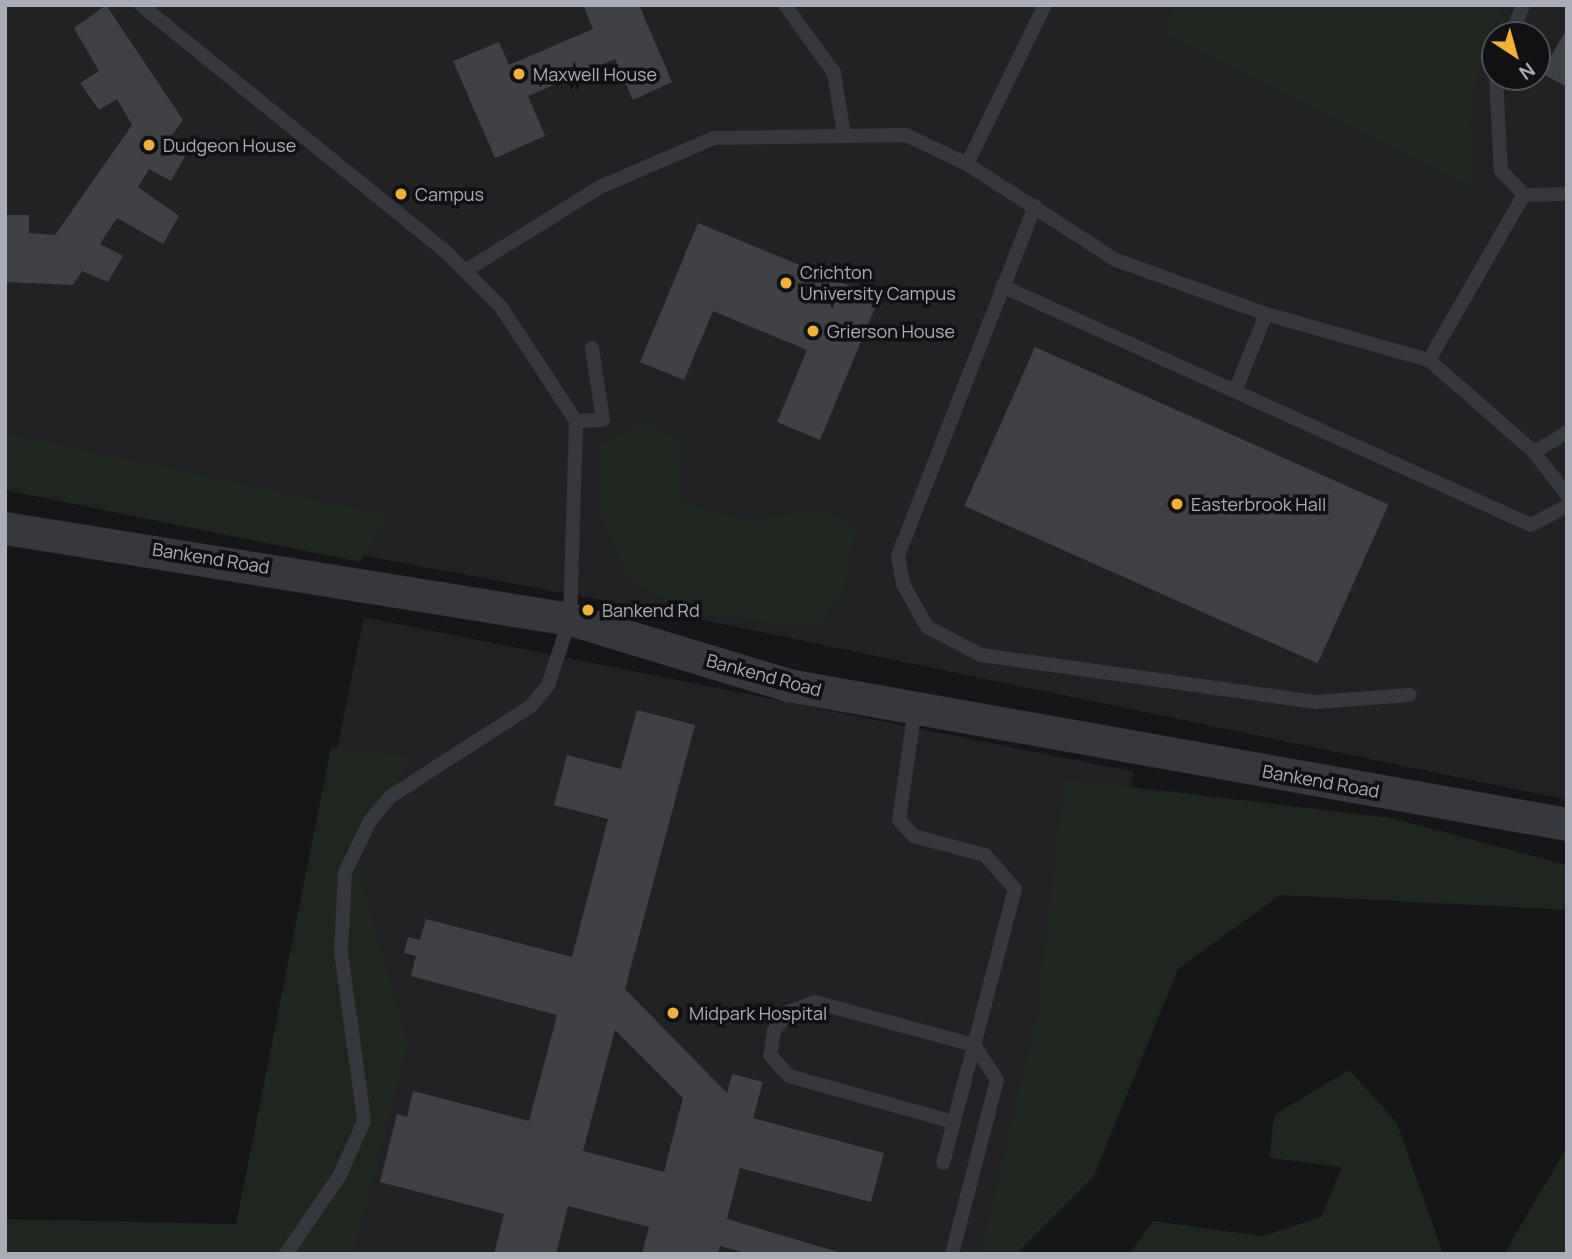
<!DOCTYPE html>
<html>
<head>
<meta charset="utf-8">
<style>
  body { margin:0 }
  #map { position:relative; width:1572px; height:1259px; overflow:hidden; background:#161618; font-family:Manrope,sans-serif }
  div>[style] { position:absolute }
  .built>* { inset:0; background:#222225 }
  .green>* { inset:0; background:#1e261f }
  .building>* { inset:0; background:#404145; transform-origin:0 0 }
  .service>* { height:14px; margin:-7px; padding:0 7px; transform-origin:7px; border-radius:7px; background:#37383d }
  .tertiary>* { height:33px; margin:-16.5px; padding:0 16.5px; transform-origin:16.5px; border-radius:16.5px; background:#37383d }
  .dots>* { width:19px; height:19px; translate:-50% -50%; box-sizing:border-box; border:4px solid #111113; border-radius:50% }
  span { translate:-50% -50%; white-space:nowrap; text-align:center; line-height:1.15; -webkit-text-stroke:7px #111113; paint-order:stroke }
  .poi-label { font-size:18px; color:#a8adb8 }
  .left { translate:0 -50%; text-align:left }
  .street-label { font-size:18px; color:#a8adb8 }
  .frame { position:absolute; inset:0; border:7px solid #a8adb8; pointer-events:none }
  .north { position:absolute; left:1481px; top:21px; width:70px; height:70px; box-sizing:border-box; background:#111113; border:2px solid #4d4f55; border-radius:50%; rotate:144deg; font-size:19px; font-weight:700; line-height:28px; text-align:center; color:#a8adb8 }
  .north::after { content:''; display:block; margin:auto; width:24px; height:32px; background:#f2b134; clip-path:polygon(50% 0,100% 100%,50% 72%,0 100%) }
</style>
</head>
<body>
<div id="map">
  <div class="built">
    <i style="clip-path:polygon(evenodd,5px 5px,1567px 5px,1567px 800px,655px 610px,5px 489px,5px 5px,1495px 35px,1537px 35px,1537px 77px,1495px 77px,1495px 35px)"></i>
    <i style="clip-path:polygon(364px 617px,1134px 772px,992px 1254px,234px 1254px)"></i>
  </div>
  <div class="green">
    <i style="clip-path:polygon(1173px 5px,1503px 5px,1478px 72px,1470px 122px,1473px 188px,1167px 35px)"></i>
    <i style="clip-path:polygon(644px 421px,683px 442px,680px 502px,745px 520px,828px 509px,855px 531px,843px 594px,817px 627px,695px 614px,628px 580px,600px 513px,600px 445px)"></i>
    <i style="clip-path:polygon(5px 433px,389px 515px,360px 562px,5px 490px)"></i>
    <i style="clip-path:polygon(331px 747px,411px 757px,361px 857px,360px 876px,408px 1044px,353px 1254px,5px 1254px,5px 1219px,236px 1224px)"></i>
    <i style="clip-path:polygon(1064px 779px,1391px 818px,1567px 865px,1567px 910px,1280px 895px,1178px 969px,1094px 1176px,1016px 1254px,980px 1254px,1037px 1014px)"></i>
    <i style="clip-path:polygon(1349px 1070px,1397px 1123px,1443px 1254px,1129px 1254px,1153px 1221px,1262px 1236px,1321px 1217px,1342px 1167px,1269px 1158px,1274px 1115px)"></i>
    <i style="clip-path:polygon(1567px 1147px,1567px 1254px,1504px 1254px)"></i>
  </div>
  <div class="building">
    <i style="clip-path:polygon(106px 5px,183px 120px,170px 138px,188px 151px,171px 181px,149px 169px,138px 187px,179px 216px,163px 244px,117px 218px,100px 244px,123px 256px,108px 282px,82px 271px,73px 285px,5px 282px,5px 215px,29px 215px,29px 233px,55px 235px,132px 125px,117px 99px,99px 110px,80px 83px,99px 71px,74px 28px)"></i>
    <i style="clip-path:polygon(583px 5px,639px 5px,672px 82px,633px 100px,615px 59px,528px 96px,545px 136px,495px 158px,453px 61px,499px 42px,509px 65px,593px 29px)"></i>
    <i style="clip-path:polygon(1567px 29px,1567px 87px,1541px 73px)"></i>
    <i style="clip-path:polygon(698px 223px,879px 298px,820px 440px,777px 422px,807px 350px,713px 311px,684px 380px,640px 362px)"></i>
    <i style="left:1035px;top:347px;width:387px;height:174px;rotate:24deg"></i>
    <i style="clip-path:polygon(evenodd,637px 710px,695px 725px,625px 989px,727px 1093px,732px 1074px,763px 1082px,753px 1118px,884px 1153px,871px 1202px,740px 1168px,727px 1219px,845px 1254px,749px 1254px,720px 1246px,718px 1254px,642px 1254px,649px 1227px,568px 1206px,556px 1254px,494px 1254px,504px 1214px,380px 1182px,397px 1114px,407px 1117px,413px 1091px,529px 1121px,557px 1015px,411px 976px,416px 956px,404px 953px,408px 937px,420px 940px,426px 919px,572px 957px,608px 819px,554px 805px,567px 755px,621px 769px,637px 710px,615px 1030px,683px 1098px,664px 1172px,583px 1151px,615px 1030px)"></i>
  </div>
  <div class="service">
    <i style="left:141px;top:5px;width:391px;rotate:39deg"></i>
    <i style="left:445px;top:251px;width:79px;rotate:45deg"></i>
    <i style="left:501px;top:307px;width:136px;rotate:56.7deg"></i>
    <i style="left:576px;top:421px;width:198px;rotate:91.7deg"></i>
    <i style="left:570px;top:619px;width:70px;rotate:108.4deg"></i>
    <i style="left:548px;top:685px;width:27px;rotate:129deg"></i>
    <i style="left:531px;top:706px;width:168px;rotate:147.2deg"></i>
    <i style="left:390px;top:797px;width:31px;rotate:130deg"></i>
    <i style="left:370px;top:821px;width:57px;rotate:116.1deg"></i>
    <i style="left:345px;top:872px;width:80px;rotate:92.9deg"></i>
    <i style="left:341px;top:952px;width:171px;rotate:82.2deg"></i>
    <i style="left:364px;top:1121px;width:59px;rotate:114deg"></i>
    <i style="left:340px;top:1175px;width:96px;rotate:124.4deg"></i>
    <i style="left:785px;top:5px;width:84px;rotate:54.2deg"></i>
    <i style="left:834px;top:73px;width:63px;rotate:80.8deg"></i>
    <i style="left:1511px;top:35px;width:32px;rotate:-68deg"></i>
    <i style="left:1496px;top:77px;width:94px;rotate:87deg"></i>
    <i style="left:1501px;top:171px;width:33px;rotate:46deg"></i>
    <i style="left:1524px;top:195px;width:43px;rotate:-1.3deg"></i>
    <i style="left:967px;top:164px;width:177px;rotate:-63.9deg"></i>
    <i style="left:1035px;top:206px;width:375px;rotate:111.4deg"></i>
    <i style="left:898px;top:555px;width:29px;rotate:80deg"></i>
    <i style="left:903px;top:584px;width:49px;rotate:60.8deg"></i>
    <i style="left:927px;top:627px;width:61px;rotate:27.4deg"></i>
    <i style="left:981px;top:655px;width:338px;rotate:8deg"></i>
    <i style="left:1316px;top:702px;width:94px;rotate:-4.3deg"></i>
    <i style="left:465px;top:271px;width:159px;rotate:-31.9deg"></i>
    <i style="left:600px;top:187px;width:124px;rotate:-23.3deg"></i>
    <i style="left:714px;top:138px;width:192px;rotate:-0.9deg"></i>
    <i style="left:906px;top:135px;width:68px;rotate:25.4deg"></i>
    <i style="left:967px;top:164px;width:177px;rotate:32.8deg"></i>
    <i style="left:1116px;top:260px;width:159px;rotate:19.8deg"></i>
    <i style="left:1266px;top:314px;width:169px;rotate:15.8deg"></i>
    <i style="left:1429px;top:360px;width:190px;rotate:-60.1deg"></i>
    <i style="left:1002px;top:286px;width:580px;rotate:24.31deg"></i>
    <i style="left:1531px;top:525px;width:41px;rotate:-27.8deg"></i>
    <i style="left:1429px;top:360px;width:140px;rotate:41.2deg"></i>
    <i style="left:1534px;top:452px;width:54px;rotate:52.5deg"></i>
    <i style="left:1235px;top:391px;width:83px;rotate:-68.1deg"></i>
    <i style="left:576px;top:421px;width:27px;rotate:-2deg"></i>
    <i style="left:603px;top:420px;width:73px;rotate:-98.7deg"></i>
    <i style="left:1534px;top:452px;width:39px;rotate:-31deg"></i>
    <i style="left:915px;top:708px;width:113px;rotate:98.1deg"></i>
    <i style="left:899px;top:820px;width:22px;rotate:47deg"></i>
    <i style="left:914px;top:836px;width:73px;rotate:15deg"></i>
    <i style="left:985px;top:855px;width:45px;rotate:48.6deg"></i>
    <i style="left:1015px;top:889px;width:283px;rotate:104.7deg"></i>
    <i style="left:952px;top:1254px;width:180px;rotate:-75.5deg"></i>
    <i style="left:997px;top:1080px;width:42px;rotate:-123.3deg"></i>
    <i style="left:974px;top:1045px;width:165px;rotate:-164.9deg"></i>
    <i style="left:815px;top:1002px;width:27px;rotate:160deg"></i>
    <i style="left:790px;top:1011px;width:26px;rotate:129deg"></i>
    <i style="left:774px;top:1031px;width:24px;rotate:99deg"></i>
    <i style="left:770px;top:1055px;width:28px;rotate:48deg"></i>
    <i style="left:789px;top:1076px;width:171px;rotate:15.6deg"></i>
  </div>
  <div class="tertiary">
    <i style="left:5px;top:528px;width:572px;rotate:9.15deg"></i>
    <i style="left:570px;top:619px;width:228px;rotate:16.8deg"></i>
    <i style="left:788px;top:685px;width:791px;rotate:10.12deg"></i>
  </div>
  <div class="dots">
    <i style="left:519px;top:74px;background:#f2b134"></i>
    <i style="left:149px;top:145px;background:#f2b134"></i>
    <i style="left:401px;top:194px;background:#f2b134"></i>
    <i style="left:786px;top:283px;background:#f2b134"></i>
    <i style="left:813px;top:331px;background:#f2b134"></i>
    <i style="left:1177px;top:504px;background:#f2b134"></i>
    <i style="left:588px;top:610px;background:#f2b134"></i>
    <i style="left:673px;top:1013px;background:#f2b134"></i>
  </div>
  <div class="poi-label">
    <span class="left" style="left:533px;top:74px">Maxwell House</span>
    <span class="left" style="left:163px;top:145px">Dudgeon House</span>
    <span class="left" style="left:415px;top:194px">Campus</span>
    <span class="left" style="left:800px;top:283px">Crichton<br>University Campus</span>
    <span class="left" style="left:827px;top:331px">Grierson House</span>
    <span class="left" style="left:1191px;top:504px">Easterbrook Hall</span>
    <span class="left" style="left:602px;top:610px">Bankend Rd</span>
    <span class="left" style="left:689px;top:1013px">Midpark Hospital</span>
  </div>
  <div class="street-label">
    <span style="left:211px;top:558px;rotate:9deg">Bankend Road</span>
    <span style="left:764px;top:675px;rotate:15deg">Bankend Road</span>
    <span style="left:1321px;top:781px;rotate:10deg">Bankend Road</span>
  </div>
  <div class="frame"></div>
  <div class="north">N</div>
</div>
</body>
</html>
